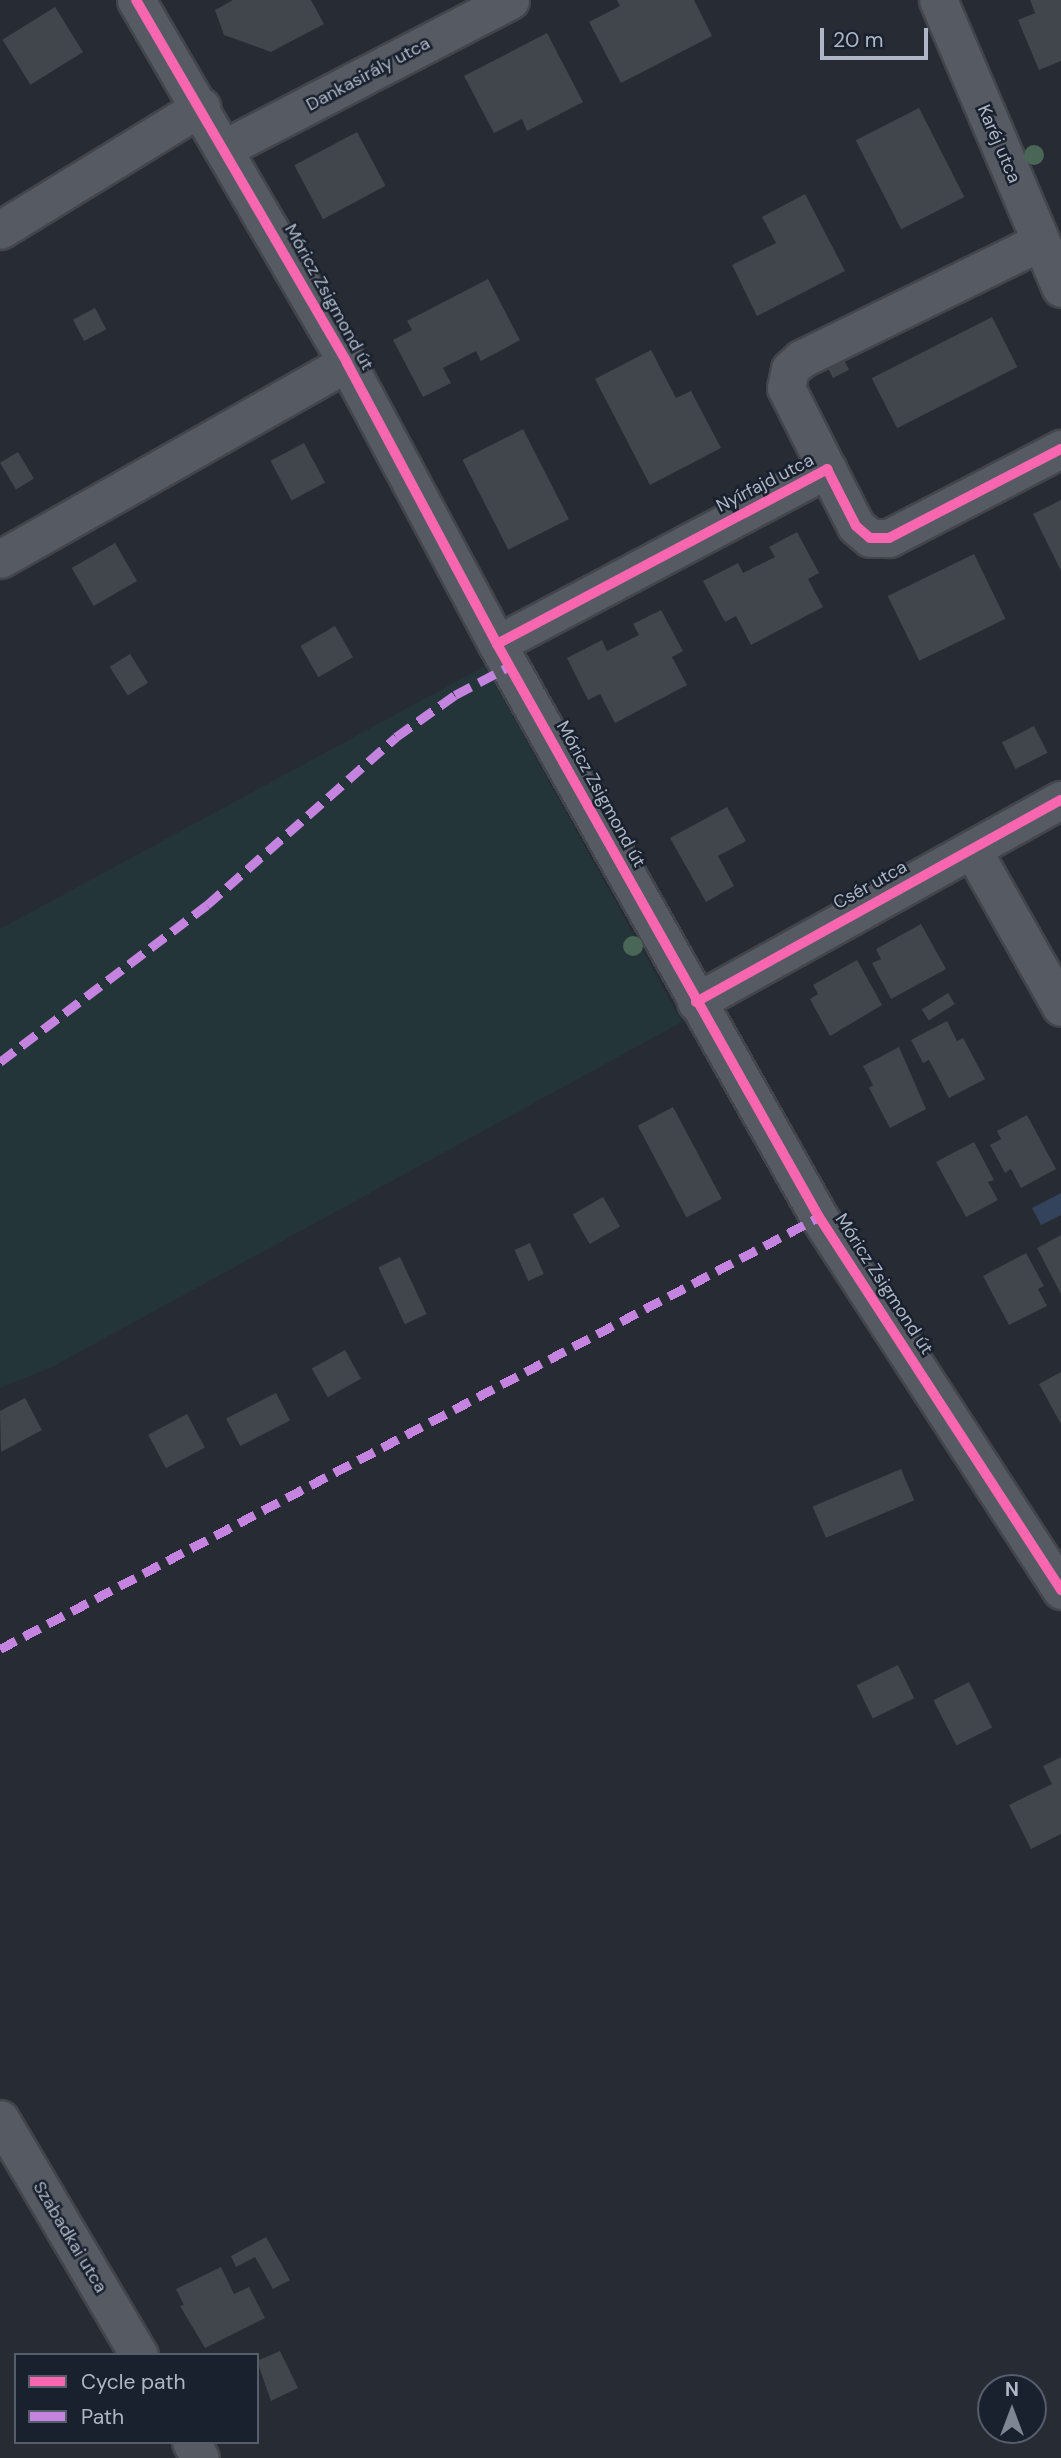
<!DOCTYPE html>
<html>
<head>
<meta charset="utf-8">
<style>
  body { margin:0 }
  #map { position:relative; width:1061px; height:2458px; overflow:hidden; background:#272b33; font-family:"DM Sans",sans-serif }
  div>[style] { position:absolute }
  .green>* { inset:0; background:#243539 }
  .water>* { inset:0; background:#33435c }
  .building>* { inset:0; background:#41454c; transform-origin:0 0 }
  .roads { filter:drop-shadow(2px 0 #42464c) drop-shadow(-2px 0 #42464c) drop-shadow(0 2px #42464c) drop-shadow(0 -2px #42464c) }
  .minor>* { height:37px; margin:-18.5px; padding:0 18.5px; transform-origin:18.5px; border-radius:18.5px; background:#565a62 }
  .quiet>* { height:9px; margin-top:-4.5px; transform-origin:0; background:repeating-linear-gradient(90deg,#c483df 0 18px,transparent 0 27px) }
  .cycleway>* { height:10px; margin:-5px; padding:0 5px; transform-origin:5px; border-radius:5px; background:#f766af }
  .trees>* { width:20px; height:20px; margin:-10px; border-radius:50%; background:#4a6656 }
  span { translate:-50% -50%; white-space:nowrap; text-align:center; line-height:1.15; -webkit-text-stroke:5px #1a212e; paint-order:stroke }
  .street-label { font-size:18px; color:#afb7c6 }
  .legend { position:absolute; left:14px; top:2353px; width:245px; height:91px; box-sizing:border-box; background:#1a212e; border:2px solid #565d6b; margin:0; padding:9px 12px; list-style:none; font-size:21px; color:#afb7c6 }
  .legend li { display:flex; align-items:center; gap:14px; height:35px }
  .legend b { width:35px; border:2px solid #565d6b }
  .north { position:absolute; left:977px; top:2374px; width:70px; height:70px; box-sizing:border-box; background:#1a212e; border:2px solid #565d6b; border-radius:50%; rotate:0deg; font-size:19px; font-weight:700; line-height:28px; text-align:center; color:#afb7c6 }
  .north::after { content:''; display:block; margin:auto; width:24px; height:32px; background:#7f8693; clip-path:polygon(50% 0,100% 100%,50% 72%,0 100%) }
  .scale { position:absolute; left:820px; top:28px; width:108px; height:32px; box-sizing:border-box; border:4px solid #afb7c6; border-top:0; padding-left:9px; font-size:21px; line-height:24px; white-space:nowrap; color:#afb7c6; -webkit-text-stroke:5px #1a212e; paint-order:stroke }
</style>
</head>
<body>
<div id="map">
  <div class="green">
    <i style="clip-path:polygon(485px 666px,682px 1022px,52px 1367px,0 1388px,0 929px)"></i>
  </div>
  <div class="water">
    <i style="clip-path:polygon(1061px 1193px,1061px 1215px,1041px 1225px,1032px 1208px)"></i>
  </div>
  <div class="building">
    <i style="clip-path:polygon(233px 0,311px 0,324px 24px,271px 52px,224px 35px,215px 10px)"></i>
    <i style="clip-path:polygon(617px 0,694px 0,712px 36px,621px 83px,589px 22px,620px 6px)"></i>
    <i style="clip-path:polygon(1030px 0,1061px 0,1061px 61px,1039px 70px,1018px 20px,1035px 13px)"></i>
    <i style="left:55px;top:7px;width:53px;height:62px;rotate:58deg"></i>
    <i style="clip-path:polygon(547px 33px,583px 102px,527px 131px,522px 119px,494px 133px,464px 76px)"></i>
    <i style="left:919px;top:108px;width:100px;height:71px;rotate:63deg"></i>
    <i style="left:357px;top:132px;width:61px;height:71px;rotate:62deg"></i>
    <i style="clip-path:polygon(805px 194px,845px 271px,757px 316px,732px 265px,776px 243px,762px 217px)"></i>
    <i style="clip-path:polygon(488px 279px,520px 340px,481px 361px,476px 351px,443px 368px,451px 383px,423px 397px,393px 340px,412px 330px,407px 321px)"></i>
    <i style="left:95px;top:308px;width:24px;height:25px;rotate:62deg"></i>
    <i style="left:992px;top:317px;width:56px;height:135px;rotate:63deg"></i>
    <i style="clip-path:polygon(651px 350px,676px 398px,691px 391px,721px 448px,650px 485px,595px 379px)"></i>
    <i style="left:844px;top:360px;width:11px;height:18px;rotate:63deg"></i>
    <i style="left:523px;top:429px;width:101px;height:68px;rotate:63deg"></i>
    <i style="left:304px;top:443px;width:45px;height:38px;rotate:62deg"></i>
    <i style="left:18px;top:452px;width:31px;height:21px;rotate:59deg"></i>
    <i style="clip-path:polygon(1061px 500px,1061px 571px,1033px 514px)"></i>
    <i style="clip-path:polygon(797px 532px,819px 573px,808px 579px,823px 607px,751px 645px,736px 616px,725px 622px,703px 581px,738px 563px,743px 573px,775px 557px,769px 547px)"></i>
    <i style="left:115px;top:543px;width:44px;height:50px;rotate:60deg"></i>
    <i style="left:974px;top:554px;width:72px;height:96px;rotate:64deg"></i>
    <i style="clip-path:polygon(661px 610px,683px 651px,672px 657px,687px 685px,615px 723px,600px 694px,588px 700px,567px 658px,602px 640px,607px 651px,639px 635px,633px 624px)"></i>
    <i style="left:335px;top:626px;width:36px;height:40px;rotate:60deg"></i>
    <i style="left:130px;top:654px;width:34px;height:24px;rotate:58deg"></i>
    <i style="left:1034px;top:726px;width:30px;height:36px;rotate:63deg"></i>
    <i style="clip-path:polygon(727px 807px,746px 841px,718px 856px,734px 886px,706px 902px,670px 838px)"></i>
    <i style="clip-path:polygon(921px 924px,946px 969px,891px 999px,872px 963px,881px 959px,876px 949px)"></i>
    <i style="clip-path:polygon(857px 960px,882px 1005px,830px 1036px,810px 999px,818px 994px,813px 985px)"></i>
    <i style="left:948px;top:993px;width:13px;height:31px;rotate:58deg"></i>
    <i style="clip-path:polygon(947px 1021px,957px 1041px,963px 1038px,985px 1079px,949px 1098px,929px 1060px,923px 1063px,911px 1040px)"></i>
    <i style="clip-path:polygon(899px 1047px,926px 1109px,890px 1128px,869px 1088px,873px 1085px,863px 1066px)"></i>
    <i style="left:673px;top:1107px;width:104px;height:40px;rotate:62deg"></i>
    <i style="clip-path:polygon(1027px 1115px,1056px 1169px,1021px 1188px,1011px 1169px,1005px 1173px,990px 1145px,1001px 1139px,997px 1131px)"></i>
    <i style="clip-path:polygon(974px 1142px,994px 1180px,988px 1182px,998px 1200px,966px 1217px,936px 1162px)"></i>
    <i style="left:603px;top:1197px;width:34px;height:35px;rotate:60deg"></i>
    <i style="clip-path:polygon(1061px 1235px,1061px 1294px,1037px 1248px)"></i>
    <i style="left:530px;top:1243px;width:34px;height:17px;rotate:66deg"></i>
    <i style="clip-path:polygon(1026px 1253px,1044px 1286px,1038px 1289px,1047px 1306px,1009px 1325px,983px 1276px)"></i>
    <i style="left:400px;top:1257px;width:63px;height:24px;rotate:65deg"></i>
    <i style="left:345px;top:1350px;width:33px;height:38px;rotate:61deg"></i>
    <i style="clip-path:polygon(1061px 1372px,1061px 1424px,1039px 1384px)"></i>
    <i style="left:276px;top:1393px;width:31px;height:56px;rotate:63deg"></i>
    <i style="clip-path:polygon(25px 1398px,42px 1430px,1px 1452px,0 1411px)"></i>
    <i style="left:187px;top:1414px;width:38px;height:44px;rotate:62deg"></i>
    <i style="left:901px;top:1469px;width:34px;height:96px;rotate:67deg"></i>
    <i style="left:898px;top:1665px;width:37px;height:46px;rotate:64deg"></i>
    <i style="left:969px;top:1682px;width:51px;height:40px;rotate:63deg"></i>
    <i style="clip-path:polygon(1061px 1757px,1061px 1834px,1031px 1849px,1009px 1805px,1052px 1784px,1043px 1766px)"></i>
    <i style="clip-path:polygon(266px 2237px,290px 2280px,273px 2289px,255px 2257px,236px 2267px,231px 2256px)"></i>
    <i style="clip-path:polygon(221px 2267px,234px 2294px,249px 2287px,265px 2318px,205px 2348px,180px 2306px,184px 2305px,176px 2289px)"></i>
    <i style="clip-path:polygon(280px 2351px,298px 2388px,271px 2401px,257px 2361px)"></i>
  </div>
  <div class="roads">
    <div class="minor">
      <i style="left:136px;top:0;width:420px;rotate:59.8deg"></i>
      <i style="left:347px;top:363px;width:319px;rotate:61.9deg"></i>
      <i style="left:497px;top:644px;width:657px;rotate:60.67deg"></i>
      <i style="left:819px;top:1217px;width:445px;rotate:57deg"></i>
      <i style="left:938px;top:0;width:313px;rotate:66.9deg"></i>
      <i style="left:225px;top:148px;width:321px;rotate:-27.4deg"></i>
      <i style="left:0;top:230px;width:236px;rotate:-31.5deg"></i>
      <i style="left:827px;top:469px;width:91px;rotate:-116.8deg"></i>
      <i style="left:786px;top:388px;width:19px;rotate:-78deg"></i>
      <i style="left:790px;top:369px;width:15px;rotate:-42deg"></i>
      <i style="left:801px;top:359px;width:266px;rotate:-26.1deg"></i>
      <i style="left:0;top:559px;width:399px;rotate:-29.5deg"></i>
      <i style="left:497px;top:644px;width:374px;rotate:-27.9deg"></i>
      <i style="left:827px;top:469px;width:64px;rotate:63deg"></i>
      <i style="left:856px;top:526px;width:18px;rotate:41deg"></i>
      <i style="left:870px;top:538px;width:19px"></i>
      <i style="left:889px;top:538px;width:194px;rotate:-27.4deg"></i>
      <i style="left:972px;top:849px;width:181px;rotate:60.6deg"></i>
      <i style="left:696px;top:1002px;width:417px;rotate:-29deg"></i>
      <i style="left:0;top:2119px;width:274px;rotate:59.5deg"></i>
      <i style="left:191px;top:2442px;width:18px;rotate:61deg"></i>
    </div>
  </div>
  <div class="quiet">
    <i style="left:0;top:1062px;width:260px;rotate:-37.2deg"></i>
    <i style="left:207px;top:905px;width:253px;rotate:-41.6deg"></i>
    <i style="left:396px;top:737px;width:72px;rotate:-35.4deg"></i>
    <i style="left:455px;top:695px;width:62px;rotate:-27.8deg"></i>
    <i style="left:0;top:1649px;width:926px;rotate:-27.81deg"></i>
  </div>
  <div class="cycleway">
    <i style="left:136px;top:0;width:420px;rotate:59.8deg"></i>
    <i style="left:347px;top:363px;width:319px;rotate:61.9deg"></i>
    <i style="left:497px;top:644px;width:657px;rotate:60.67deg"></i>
    <i style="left:819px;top:1217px;width:445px;rotate:57deg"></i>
    <i style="left:497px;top:644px;width:374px;rotate:-27.9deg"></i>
    <i style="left:827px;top:469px;width:64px;rotate:63deg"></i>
    <i style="left:856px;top:526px;width:18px;rotate:41deg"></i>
    <i style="left:870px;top:538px;width:19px"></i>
    <i style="left:889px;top:538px;width:194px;rotate:-27.4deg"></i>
    <i style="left:696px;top:1002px;width:417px;rotate:-29deg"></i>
  </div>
  <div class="trees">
    <i style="left:1034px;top:155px"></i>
    <i style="left:633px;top:946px"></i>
  </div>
  <div class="street-label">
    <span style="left:368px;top:74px;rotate:-28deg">Dankasirály utca</span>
    <span style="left:999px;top:144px;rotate:67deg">Karéj utca</span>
    <span style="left:329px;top:297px;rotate:61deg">Móricz Zsigmond út</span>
    <span style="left:765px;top:483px;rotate:-27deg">Nyírfajd utca</span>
    <span style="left:601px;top:794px;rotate:61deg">Móricz Zsigmond út</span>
    <span style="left:870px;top:885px;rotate:-29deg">Csér utca</span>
    <span style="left:884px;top:1284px;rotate:57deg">Móricz Zsigmond út</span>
    <span style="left:70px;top:2237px;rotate:59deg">Szabadkai utca</span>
  </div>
  <ul class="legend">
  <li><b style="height:9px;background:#f766af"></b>Cycle path</li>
  <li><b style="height:9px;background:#c483df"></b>Path</li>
  </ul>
  <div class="north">N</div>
  <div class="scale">20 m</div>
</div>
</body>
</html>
